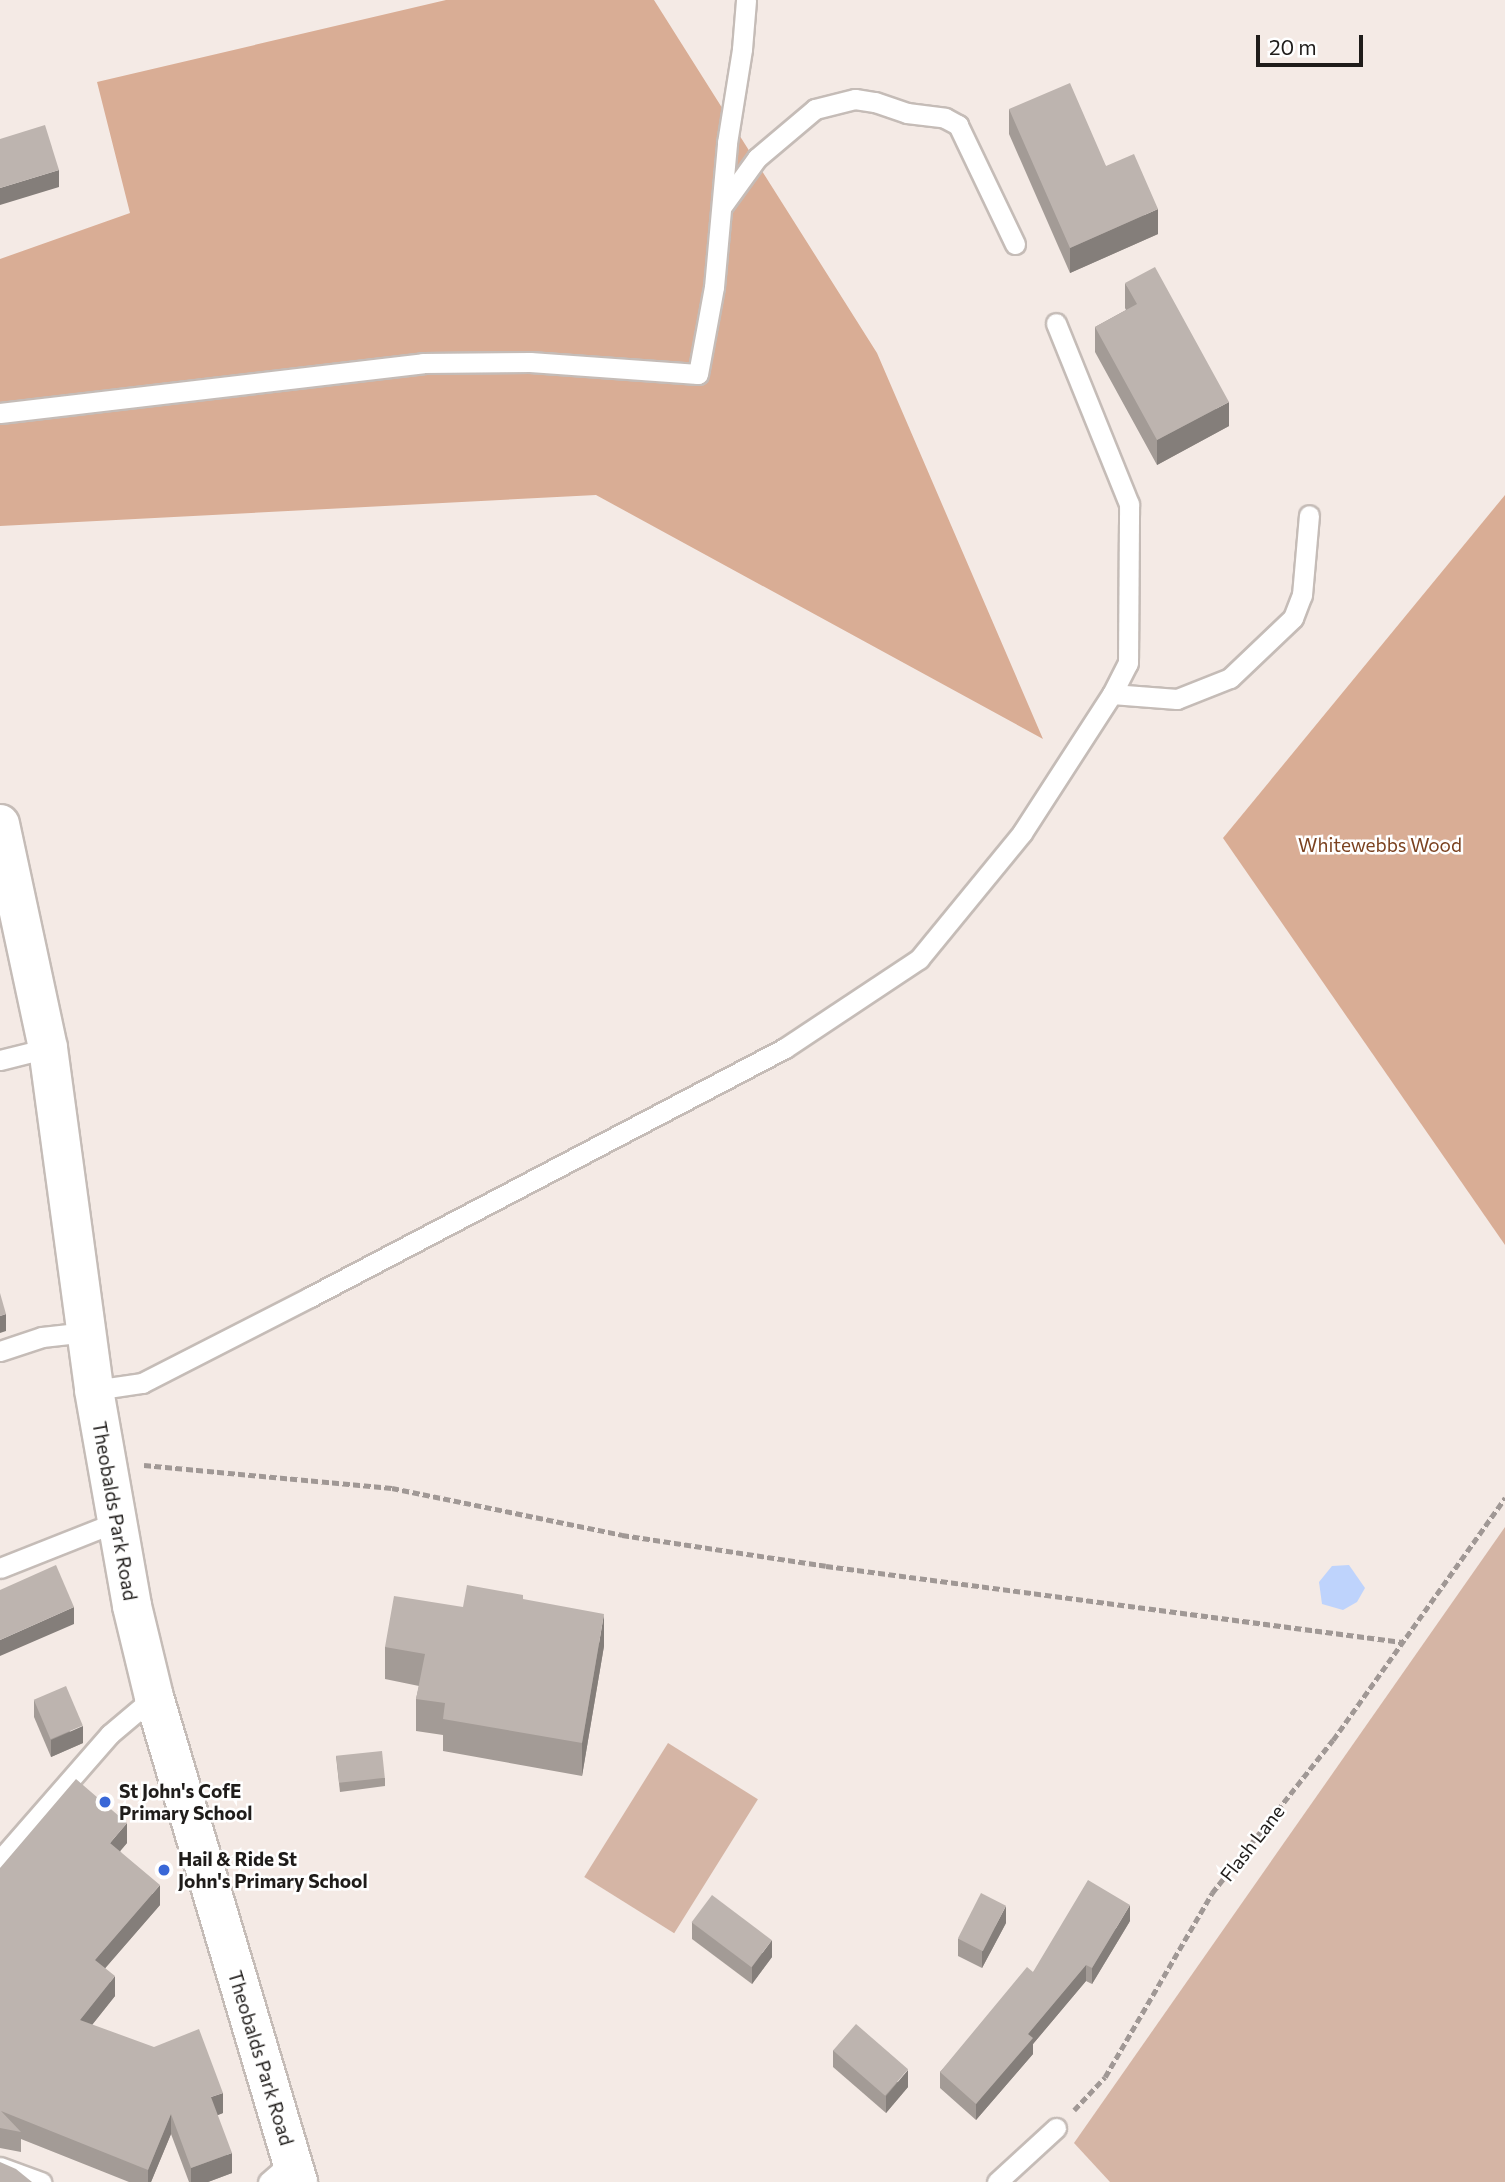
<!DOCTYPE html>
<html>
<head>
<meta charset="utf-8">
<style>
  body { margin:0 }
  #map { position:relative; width:1505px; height:2182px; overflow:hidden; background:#f4eae5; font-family:Commissioner,sans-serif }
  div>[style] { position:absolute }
  .green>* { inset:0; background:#d5b5a5; transform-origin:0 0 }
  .forest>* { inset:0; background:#d9ad95 }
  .water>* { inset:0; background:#bed3fc }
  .path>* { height:4.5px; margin-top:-2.25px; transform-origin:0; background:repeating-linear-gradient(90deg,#a09895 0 7px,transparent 0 10.5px) }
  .roads { filter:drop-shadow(2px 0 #c5bcb7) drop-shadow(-2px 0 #c5bcb7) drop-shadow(0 2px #c5bcb7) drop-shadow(0 -2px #c5bcb7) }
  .lane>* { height:19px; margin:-9.5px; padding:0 9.5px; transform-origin:9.5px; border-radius:9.5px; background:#fff }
  .secondary>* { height:38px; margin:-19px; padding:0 19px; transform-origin:19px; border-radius:19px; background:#fff }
  .wall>* { inset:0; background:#a39b96 }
  .shaded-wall>* { inset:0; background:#847e7a }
  .building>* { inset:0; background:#bdb4af; transform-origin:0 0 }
  .dots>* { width:19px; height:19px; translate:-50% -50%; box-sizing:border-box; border:4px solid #fff; border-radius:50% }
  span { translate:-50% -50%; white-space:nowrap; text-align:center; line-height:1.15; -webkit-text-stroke:5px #fff; paint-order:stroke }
  .park-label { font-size:19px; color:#7b4220 }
  .street-label { font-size:19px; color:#1f1c1a }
  .poi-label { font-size:19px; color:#1f1c1a; font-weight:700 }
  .left { translate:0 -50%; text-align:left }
  .scale { position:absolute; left:1256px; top:35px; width:107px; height:32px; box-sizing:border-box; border:4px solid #1f1c1a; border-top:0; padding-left:9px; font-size:21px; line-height:24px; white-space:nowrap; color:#1f1c1a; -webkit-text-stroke:5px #fff; paint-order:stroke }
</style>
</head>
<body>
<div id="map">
  <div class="green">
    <i style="clip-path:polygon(1505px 1527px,1505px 2182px,1110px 2182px,1074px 2143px)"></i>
    <i style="left:668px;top:1743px;width:106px;height:158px;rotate:32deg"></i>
  </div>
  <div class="forest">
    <i style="clip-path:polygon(446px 0,654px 0,877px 353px,1043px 739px,596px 495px,0 526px,0 259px,130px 213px,97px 82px)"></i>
    <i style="clip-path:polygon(1505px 495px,1505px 1245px,1223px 838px)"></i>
  </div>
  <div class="water">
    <i style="clip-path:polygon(1349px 1565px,1365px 1588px,1357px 1602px,1343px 1610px,1322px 1604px,1319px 1582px,1332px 1566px)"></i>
  </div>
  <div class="path">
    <i style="left:144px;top:1465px;width:249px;rotate:5.3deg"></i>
    <i style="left:392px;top:1488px;width:235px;rotate:11.5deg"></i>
    <i style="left:622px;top:1535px;width:206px;rotate:8.6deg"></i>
    <i style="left:826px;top:1566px;width:581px;rotate:7.52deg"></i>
    <i style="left:1074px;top:2110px;width:45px;rotate:-46.8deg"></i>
    <i style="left:1105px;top:2077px;width:213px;rotate:-59.8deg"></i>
    <i style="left:1212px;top:1893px;width:195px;rotate:-51.7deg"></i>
    <i style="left:1333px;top:1740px;width:297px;rotate:-54.6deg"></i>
  </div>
  <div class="roads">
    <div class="lane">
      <i style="left:723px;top:205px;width:58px;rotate:-54.1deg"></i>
      <i style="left:757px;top:158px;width:76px;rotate:-40.2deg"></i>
      <i style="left:815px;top:109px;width:41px;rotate:-14deg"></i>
      <i style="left:855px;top:99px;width:20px;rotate:9deg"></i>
      <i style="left:875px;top:102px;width:34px;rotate:19deg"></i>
      <i style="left:907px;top:113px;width:38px;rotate:7deg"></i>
      <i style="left:945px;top:118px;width:15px;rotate:28deg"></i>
      <i style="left:958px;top:125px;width:132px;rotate:64.4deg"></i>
      <i style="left:0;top:413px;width:426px;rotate:-6.7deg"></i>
      <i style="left:423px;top:363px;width:107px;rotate:-0.5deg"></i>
      <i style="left:530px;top:362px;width:168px;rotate:4.1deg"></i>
      <i style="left:698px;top:374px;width:88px;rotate:-79.6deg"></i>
      <i style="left:714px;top:287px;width:145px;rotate:-84.8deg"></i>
      <i style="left:727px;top:143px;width:95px;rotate:-80.9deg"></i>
      <i style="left:742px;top:49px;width:49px;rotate:-85.3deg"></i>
      <i style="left:1112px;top:694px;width:65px;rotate:4.4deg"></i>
      <i style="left:1177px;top:699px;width:57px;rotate:-21.6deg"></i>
      <i style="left:1230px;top:678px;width:87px;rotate:-43.6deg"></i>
      <i style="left:1293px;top:618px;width:25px;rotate:-69deg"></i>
      <i style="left:1302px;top:595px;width:80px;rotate:-85deg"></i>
      <i style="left:0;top:1060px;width:49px;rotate:-14deg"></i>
      <i style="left:0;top:1351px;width:44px;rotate:-18.4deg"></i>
      <i style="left:42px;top:1337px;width:45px;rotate:-6.3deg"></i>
      <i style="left:94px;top:1390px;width:49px;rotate:-8.3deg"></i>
      <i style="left:142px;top:1383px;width:189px;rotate:-27.1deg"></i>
      <i style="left:310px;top:1297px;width:536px;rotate:-27.66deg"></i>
      <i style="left:785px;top:1048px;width:161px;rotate:-33.6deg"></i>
      <i style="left:919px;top:959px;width:163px;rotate:-50.7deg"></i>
      <i style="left:1022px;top:833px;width:166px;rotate:-57.1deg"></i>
      <i style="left:1112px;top:694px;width:35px;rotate:-63deg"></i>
      <i style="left:1128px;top:663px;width:159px;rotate:-89.6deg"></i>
      <i style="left:1129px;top:504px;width:195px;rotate:-112deg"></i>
      <i style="left:0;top:1568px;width:125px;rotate:-21.6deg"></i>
      <i style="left:0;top:1860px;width:167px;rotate:-48.9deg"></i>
      <i style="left:110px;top:1734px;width:57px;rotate:-40.1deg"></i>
      <i style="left:0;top:2167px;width:44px;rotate:20.1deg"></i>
      <i style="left:268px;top:2182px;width:32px;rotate:-41deg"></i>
      <i style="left:997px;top:2182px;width:80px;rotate:-42.5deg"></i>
    </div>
    <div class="secondary">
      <i style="left:0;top:824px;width:229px;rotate:77.9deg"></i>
      <i style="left:48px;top:1048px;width:345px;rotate:82.3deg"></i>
      <i style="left:94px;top:1390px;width:219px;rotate:80deg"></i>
      <i style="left:132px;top:1606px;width:94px;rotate:76.4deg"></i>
      <i style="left:154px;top:1697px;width:506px;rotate:73.46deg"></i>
    </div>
  </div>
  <div class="wall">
    <i style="clip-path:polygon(1009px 109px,1106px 166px,1158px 234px,1070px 273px,1009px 134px)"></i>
    <i style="clip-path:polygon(1125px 283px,1229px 426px,1157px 465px,1095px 352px,1095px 327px,1126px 310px,1125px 308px)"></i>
    <i style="clip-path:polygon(523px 1600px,604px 1646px,582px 1776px,443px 1751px,443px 1735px,416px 1731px,416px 1699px,419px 1686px,385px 1679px,385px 1647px,463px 1607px)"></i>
    <i style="clip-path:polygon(34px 1700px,83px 1743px,51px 1757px,34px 1717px)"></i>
    <i style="clip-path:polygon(336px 1756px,385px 1778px,385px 1786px,340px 1792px)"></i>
    <i style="clip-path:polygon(127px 1843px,120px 1851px,160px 1905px,105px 1968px,115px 1996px,92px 2025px,223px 2113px,217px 2115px,232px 2173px,208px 2182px,189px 2182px,171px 2134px,151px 2182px,129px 2182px,21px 2139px,21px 2152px,0 2148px,0 1868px)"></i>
    <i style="clip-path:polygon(1130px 1921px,1092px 1984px,1086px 1981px,1033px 2044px,1033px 2054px,976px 2120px,940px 2088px,940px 2072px,1033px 1972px)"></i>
    <i style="clip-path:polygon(692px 1922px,772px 1957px,752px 1984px,692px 1939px)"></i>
    <i style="clip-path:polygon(1006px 1923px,982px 1968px,958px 1956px,958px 1939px)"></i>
    <i style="clip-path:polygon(833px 2050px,908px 2087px,886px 2113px,833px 2067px)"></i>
  </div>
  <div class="shaded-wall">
    <i style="clip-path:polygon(59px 170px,59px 187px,0 205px,0 188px)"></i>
    <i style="clip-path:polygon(1158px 209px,1158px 234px,1070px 273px,1070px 248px)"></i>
    <i style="clip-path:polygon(1229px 402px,1229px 426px,1157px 465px,1157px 440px)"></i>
    <i style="clip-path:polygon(6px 1314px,6px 1331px,0 1333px,0 1316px)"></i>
    <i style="clip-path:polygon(74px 1607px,74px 1624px,0 1656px,0 1640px)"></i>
    <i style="clip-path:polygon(604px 1614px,604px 1646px,582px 1776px,582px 1743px)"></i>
    <i style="clip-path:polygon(83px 1726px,83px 1743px,51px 1757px,51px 1740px)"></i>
    <i style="clip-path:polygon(127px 1823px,127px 1843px,110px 1863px,110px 1843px)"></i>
    <i style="clip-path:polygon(160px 1885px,160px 1905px,95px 1980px,95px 1960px)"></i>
    <i style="clip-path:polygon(1130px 1905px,1130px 1921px,1092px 1984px,1092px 1968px)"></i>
    <i style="clip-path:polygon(1006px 1906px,1006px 1923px,982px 1968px,982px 1951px)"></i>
    <i style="clip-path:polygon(772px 1940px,772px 1957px,752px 1984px,752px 1967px)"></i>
    <i style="clip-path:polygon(1086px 1965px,1086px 1981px,1033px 2044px,1033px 2054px,976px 2120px,976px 2104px,1028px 2034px)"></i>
    <i style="clip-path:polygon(115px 1976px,115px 1996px,80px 2040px,80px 2020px)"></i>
    <i style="clip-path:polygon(908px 2070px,908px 2087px,886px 2113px,886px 2096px)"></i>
    <i style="clip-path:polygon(223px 2093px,223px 2113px,211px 2118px,211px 2097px)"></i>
    <i style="clip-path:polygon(171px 2114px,171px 2134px,151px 2182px,148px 2182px,148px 2170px)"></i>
    <i style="clip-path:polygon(232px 2153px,232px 2173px,208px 2182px,191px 2182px,191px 2168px)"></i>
  </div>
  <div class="building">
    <i style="clip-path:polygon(1070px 83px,1106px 166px,1134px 154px,1158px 209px,1070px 248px,1009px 109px)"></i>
    <i style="clip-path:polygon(45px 125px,59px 170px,0 188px,0 139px)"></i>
    <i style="clip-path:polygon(1155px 267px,1229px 402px,1157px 440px,1095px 327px,1137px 304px,1125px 283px)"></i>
    <i style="clip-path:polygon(0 1293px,6px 1314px,0 1316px)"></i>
    <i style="clip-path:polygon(56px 1565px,74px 1607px,0 1640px,0 1590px)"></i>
    <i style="clip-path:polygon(467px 1585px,523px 1595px,523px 1599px,604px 1614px,582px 1743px,443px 1719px,445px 1703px,416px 1699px,425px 1654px,385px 1647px,394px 1596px,463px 1607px)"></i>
    <i style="left:66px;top:1686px;width:43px;height:35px;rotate:67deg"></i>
    <i style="left:382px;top:1751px;width:27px;height:46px;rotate:84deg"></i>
    <i style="clip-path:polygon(76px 1779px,127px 1823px,110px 1843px,160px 1885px,95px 1960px,115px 1976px,80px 2020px,154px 2047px,199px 2029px,223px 2093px,211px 2097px,232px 2153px,191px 2168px,171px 2114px,148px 2170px,1px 2111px,21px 2132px,0 2128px,0 1868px)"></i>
    <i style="clip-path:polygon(1088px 1880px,1130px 1905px,1092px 1968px,1086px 1965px,1028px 2034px,1033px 2038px,976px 2104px,940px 2072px,1027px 1967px,1033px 1972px)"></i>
    <i style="left:981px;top:1893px;width:28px;height:51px;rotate:27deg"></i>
    <i style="left:712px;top:1895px;width:75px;height:34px;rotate:37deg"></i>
    <i style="left:856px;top:2024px;width:69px;height:35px;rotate:41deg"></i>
    <i style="clip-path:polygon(0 2162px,16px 2169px,32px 2182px,0 2182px)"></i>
  </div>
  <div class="dots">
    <i style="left:105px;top:1802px;background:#3967d7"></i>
    <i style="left:164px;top:1870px;background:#3967d7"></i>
  </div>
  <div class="park-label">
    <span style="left:1380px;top:845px">Whitewebbs Wood</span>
  </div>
  <div class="street-label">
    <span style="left:115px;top:1511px;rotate:80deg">Theobalds Park Road</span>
    <span style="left:1252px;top:1843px;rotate:-52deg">Flash Lane</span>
    <span style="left:261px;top:2058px;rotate:73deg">Theobalds Park Road</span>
  </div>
  <div class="poi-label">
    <span class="left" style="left:119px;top:1802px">St John's CofE<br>Primary School</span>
    <span class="left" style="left:178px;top:1870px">Hail &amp; Ride St<br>John's Primary School</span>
  </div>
  <div class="scale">20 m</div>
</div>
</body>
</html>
